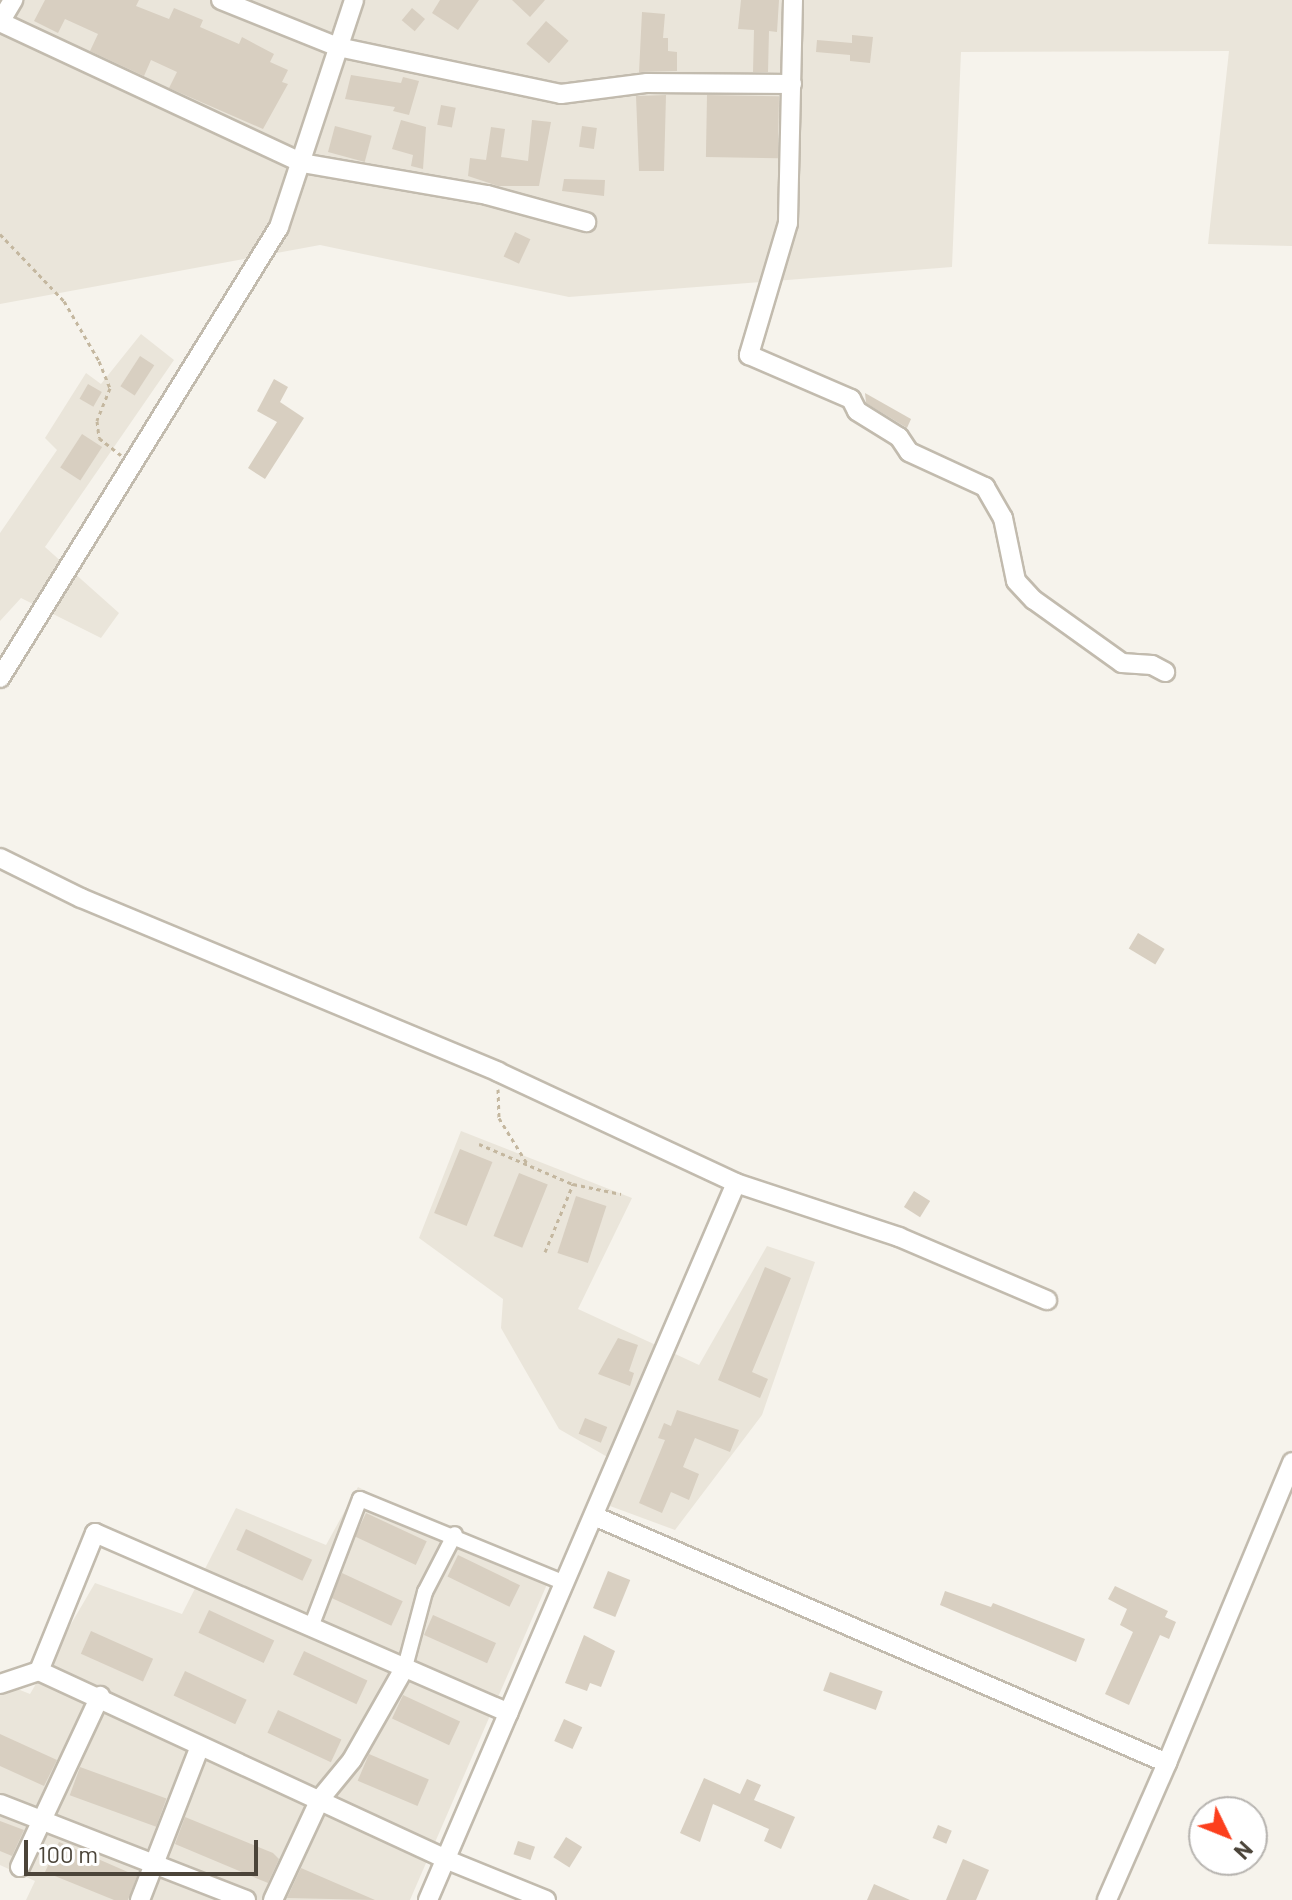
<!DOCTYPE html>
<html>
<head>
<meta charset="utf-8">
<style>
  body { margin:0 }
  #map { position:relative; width:1292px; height:1900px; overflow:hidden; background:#f6f3ec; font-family:Barlow,sans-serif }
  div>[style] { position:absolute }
  .residential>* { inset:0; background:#eae5da }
  .building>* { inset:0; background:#d8cfc1; transform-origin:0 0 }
  .path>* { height:3px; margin-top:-1.5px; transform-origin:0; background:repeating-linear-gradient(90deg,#c4b79f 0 4px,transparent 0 8px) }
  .roads { filter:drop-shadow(2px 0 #c2bbae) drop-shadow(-2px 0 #c2bbae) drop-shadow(0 2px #c2bbae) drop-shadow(0 -2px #c2bbae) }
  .pedestrian>* { height:14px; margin:-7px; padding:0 7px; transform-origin:7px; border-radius:7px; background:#fff }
  .minor>* { height:18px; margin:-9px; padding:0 9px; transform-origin:9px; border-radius:9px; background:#fff }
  span { translate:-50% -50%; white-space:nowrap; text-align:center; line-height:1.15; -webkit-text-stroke:6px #fff; paint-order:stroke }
  .north { position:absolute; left:1188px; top:1796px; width:80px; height:80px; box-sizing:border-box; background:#fff; border:2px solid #b7b4b0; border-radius:50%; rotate:133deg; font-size:22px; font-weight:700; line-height:32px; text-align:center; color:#4b4439 }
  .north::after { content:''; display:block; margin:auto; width:28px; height:36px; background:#fc3f1d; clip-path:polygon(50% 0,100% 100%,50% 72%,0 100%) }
  .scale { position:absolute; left:24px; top:1840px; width:234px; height:36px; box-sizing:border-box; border:4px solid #4b4439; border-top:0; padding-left:10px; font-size:24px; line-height:28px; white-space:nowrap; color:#4b4439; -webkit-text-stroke:6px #fff; paint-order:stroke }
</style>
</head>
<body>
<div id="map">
  <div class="residential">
    <i style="clip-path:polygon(0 0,1292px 0,1292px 246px,1208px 244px,1229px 51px,961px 52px,952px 267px,569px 297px,320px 245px,0 304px)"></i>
    <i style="clip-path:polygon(141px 334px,174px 360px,45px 547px,119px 613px,101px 638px,21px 598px,0 621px,0 533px,57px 450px,45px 438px,86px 373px,101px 384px)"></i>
    <i style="clip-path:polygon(461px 1131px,632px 1198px,578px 1309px,699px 1365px,767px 1246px,815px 1262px,762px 1415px,675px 1530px,610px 1506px,623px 1466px,559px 1429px,501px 1328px,503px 1299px,419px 1238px)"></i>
    <i style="clip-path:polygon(358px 1487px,548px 1582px,410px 1900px,26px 1900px,35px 1881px,0 1865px,0 1682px,30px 1694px,95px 1583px,182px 1614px,236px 1508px,326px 1545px)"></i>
  </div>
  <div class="building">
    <i style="clip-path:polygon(45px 0,139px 0,136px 6px,169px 19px,174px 8px,203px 20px,200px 27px,239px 44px,242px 37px,274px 54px,270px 62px,288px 70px,282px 82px,288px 84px,263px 129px,169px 88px,177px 72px,151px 60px,144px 76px,90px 51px,98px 34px,65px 19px,58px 33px,34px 21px)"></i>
    <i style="clip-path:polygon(440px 0,479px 0,458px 30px,432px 13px)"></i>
    <i style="clip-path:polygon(512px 0,545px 0,530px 17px)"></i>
    <i style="clip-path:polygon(741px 0,779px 0,777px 32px,769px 31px,768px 72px,753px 72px,754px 30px,738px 29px)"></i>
    <i style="left:412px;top:8px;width:17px;height:16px;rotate:40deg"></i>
    <i style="clip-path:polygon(642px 12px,665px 14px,663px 38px,668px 38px,668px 51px,677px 52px,677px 71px,639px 72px)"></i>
    <i style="left:546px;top:21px;width:30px;height:30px;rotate:41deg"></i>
    <i style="clip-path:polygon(852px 35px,873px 37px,870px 63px,850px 61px,850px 55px,816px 52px,817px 40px,852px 43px)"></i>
    <i style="clip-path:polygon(351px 75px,401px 83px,403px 77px,419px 81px,409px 115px,393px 111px,395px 107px,345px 99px)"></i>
    <i style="clip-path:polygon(666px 95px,664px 171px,639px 171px,636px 96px)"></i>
    <i style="left:707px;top:95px;width:72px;height:62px;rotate:1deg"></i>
    <i style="left:441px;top:105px;width:15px;height:20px;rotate:11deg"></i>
    <i style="clip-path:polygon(401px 120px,426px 127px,423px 169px,411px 166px,413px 155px,392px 149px)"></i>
    <i style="clip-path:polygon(532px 120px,551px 122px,539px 186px,498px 186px,468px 176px,470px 158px,486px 160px,491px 127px,505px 129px,501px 157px,528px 161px)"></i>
    <i style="left:335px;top:126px;width:38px;height:27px;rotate:15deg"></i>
    <i style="left:582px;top:126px;width:15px;height:21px;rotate:8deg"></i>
    <i style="clip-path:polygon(564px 179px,605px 180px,604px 196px,562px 191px)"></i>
    <i style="left:515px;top:232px;width:17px;height:27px;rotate:25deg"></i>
    <i style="left:140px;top:356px;width:17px;height:36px;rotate:33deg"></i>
    <i style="clip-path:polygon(274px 379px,288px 387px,280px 402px,304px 418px,265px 479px,248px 468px,277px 422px,257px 411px)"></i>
    <i style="left:88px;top:384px;width:16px;height:17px;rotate:30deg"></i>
    <i style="clip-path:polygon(865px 393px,911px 419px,907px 428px,866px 403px)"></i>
    <i style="left:82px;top:434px;width:24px;height:40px;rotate:33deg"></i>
    <i style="left:1138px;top:933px;width:31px;height:18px;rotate:31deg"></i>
    <i style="left:460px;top:1149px;width:35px;height:69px;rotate:22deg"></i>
    <i style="left:519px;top:1173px;width:31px;height:68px;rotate:22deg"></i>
    <i style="left:914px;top:1191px;width:19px;height:19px;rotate:32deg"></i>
    <i style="left:576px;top:1196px;width:32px;height:60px;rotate:18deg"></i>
    <i style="clip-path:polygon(765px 1267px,791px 1278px,752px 1372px,768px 1379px,760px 1398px,718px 1380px)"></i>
    <i style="clip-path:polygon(618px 1338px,638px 1345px,629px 1371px,634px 1373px,630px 1386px,598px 1374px)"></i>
    <i style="clip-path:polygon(677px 1410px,739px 1430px,730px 1452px,695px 1438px,683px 1467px,699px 1474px,689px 1500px,671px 1492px,662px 1513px,639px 1503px,665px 1440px,658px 1438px,664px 1423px,671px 1426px)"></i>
    <i style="left:585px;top:1418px;width:24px;height:17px;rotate:22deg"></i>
    <i style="left:366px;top:1513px;width:67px;height:26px;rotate:25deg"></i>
    <i style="left:246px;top:1529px;width:73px;height:23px;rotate:25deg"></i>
    <i style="left:458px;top:1555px;width:69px;height:24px;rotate:26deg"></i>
    <i style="left:608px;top:1571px;width:24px;height:40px;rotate:22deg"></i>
    <i style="left:342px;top:1573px;width:67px;height:27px;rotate:25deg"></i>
    <i style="clip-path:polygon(1115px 1586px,1168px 1611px,1165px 1617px,1176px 1622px,1169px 1639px,1160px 1635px,1129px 1705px,1105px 1694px,1133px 1632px,1120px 1625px,1127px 1609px,1108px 1599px)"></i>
    <i style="clip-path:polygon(945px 1591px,991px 1607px,993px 1603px,1085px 1639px,1076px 1662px,940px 1605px)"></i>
    <i style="left:209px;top:1610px;width:72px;height:25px;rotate:25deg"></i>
    <i style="left:433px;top:1615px;width:69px;height:22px;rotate:24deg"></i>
    <i style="left:91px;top:1631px;width:68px;height:25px;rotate:24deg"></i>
    <i style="clip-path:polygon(584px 1635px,615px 1651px,601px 1687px,590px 1683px,587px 1691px,565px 1683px)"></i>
    <i style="left:304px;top:1651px;width:70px;height:26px;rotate:25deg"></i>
    <i style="left:185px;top:1671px;width:68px;height:27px;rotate:25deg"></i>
    <i style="left:830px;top:1672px;width:56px;height:20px;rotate:20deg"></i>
    <i style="left:403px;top:1695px;width:63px;height:26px;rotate:25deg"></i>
    <i style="left:278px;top:1710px;width:70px;height:25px;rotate:25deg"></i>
    <i style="left:564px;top:1719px;width:20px;height:24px;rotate:24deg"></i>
    <i style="clip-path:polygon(0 1734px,57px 1760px,44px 1786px,0 1766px)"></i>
    <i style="left:369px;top:1754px;width:65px;height:29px;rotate:23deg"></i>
    <i style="left:80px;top:1767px;width:92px;height:30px;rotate:20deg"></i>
    <i style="clip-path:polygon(704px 1778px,740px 1794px,747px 1779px,761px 1785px,754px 1800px,795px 1817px,781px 1849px,764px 1841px,769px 1829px,713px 1804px,700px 1842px,680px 1833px)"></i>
    <i style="clip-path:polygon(185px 1817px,273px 1853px,279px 1859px,268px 1883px,175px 1844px)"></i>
    <i style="clip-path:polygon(0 1821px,24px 1830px,12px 1856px,0 1851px)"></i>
    <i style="left:938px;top:1825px;width:15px;height:14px;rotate:23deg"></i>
    <i style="left:566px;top:1837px;width:19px;height:24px;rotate:32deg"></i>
    <i style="left:518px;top:1841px;width:18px;height:14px;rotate:19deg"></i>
    <i style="clip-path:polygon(59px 1842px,137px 1876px,128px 1900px,114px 1900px,45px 1872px)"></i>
    <i style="clip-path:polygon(963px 1859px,989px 1870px,976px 1900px,946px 1900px)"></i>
    <i style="clip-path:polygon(301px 1868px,375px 1900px,287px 1898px)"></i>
    <i style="clip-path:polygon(874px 1884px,910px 1900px,867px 1900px)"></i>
  </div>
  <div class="path">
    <i style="left:0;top:234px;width:93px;rotate:46.3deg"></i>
    <i style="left:64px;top:301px;width:69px;rotate:59.7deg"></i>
    <i style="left:99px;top:361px;width:29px;rotate:68deg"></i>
    <i style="left:110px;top:388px;width:35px;rotate:112deg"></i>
    <i style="left:97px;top:421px;width:17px;rotate:83deg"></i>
    <i style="left:99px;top:438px;width:28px;rotate:38deg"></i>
    <i style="left:498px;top:1089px;width:29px;rotate:88deg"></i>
    <i style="left:499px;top:1118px;width:55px;rotate:58.3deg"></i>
    <i style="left:479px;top:1144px;width:102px;rotate:23.1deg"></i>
    <i style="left:573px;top:1184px;width:49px;rotate:11.8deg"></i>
    <i style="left:545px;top:1252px;width:74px;rotate:-67.6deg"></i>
  </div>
  <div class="roads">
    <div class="pedestrian">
      <i style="left:311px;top:1627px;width:137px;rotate:-69.1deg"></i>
      <i style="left:360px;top:1499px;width:222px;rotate:22.3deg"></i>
      <i style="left:405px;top:1667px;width:78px;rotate:-75.1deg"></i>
      <i style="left:425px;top:1592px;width:65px;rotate:-62.7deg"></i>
    </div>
    <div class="minor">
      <i style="left:221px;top:0;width:126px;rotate:21.9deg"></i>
      <i style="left:338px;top:47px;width:228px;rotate:11.9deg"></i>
      <i style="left:561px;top:94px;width:87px;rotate:-7.3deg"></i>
      <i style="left:647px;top:83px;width:145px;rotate:0.4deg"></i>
      <i style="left:793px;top:0;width:223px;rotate:91.3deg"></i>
      <i style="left:788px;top:223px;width:138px;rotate:106.5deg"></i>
      <i style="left:749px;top:355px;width:111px;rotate:23.3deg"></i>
      <i style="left:851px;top:399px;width:13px;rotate:63deg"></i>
      <i style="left:857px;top:411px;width:49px;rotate:31.8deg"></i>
      <i style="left:899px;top:437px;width:18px;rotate:56deg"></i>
      <i style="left:909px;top:452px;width:84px;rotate:24.7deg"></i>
      <i style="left:985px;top:487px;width:36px;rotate:60deg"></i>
      <i style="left:1003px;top:518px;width:64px;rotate:78.3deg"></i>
      <i style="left:1016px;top:581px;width:26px;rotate:47deg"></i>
      <i style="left:1034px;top:600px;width:108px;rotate:35.6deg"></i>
      <i style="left:1122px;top:663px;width:30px;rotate:4deg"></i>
      <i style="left:1152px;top:665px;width:15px;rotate:28deg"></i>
      <i style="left:0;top:22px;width:333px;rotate:25deg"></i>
      <i style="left:302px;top:163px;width:188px;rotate:9.8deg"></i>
      <i style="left:487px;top:195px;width:103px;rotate:15.3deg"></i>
      <i style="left:0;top:22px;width:26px;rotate:-59deg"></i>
      <i style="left:0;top:678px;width:530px;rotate:-58.26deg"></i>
      <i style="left:279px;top:227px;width:239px;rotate:-71.7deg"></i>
      <i style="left:0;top:858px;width:90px;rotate:26.3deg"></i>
      <i style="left:81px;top:898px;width:452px;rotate:22.6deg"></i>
      <i style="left:498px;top:1072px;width:263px;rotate:25deg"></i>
      <i style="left:736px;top:1183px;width:172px;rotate:18.3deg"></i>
      <i style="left:899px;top:1237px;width:161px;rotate:23.1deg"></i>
      <i style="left:594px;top:1516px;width:624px;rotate:23.32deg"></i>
      <i style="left:1167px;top:1763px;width:150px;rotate:113.7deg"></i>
      <i style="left:39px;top:1671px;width:149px;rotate:-67.9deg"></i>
      <i style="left:95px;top:1533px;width:451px;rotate:23.5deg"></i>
      <i style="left:0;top:1684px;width:41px;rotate:-18.4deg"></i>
      <i style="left:39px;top:1671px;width:447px;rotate:24.8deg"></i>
      <i style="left:445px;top:1859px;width:109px;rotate:22.1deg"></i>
      <i style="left:1167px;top:1763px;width:326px;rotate:-67.4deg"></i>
      <i style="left:0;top:1804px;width:264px;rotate:21.3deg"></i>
      <i style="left:20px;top:1867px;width:189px;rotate:-64.9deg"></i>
      <i style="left:140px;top:1900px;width:165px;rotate:-68.7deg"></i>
      <i style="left:273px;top:1900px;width:111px;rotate:-65deg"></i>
      <i style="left:320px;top:1799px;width:50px;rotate:-50.6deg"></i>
      <i style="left:352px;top:1760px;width:107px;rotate:-60.3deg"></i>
      <i style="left:428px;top:1900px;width:780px;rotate:-66.75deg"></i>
    </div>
  </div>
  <div class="north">N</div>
  <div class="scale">100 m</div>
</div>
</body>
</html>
